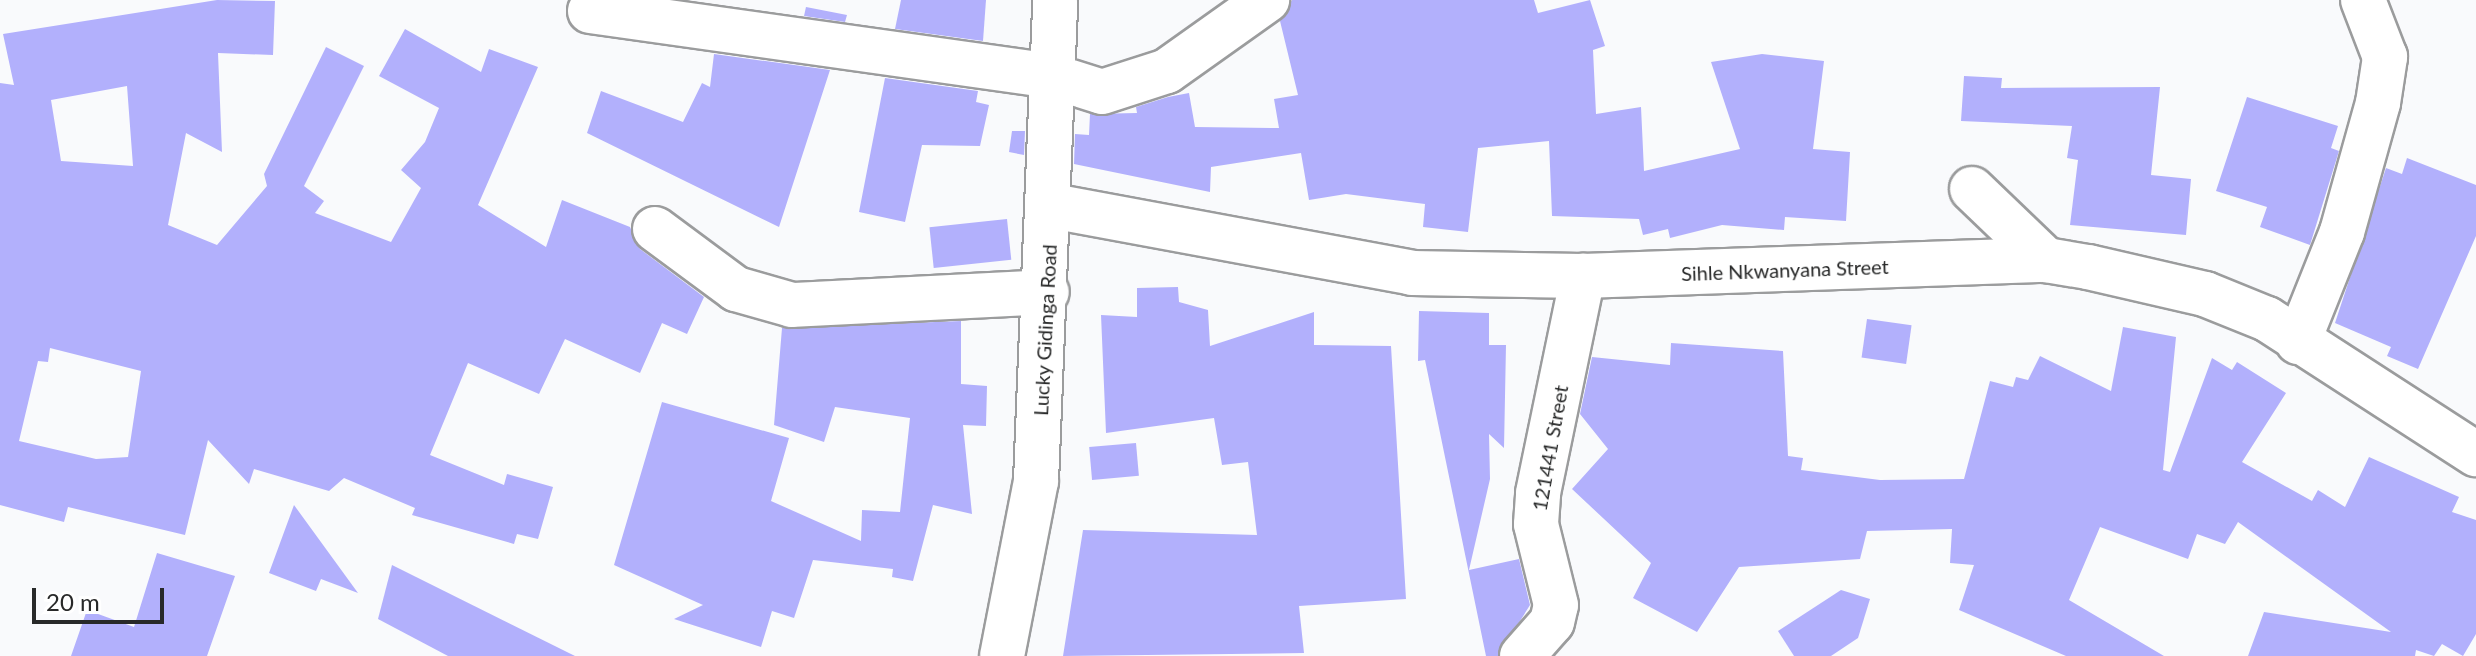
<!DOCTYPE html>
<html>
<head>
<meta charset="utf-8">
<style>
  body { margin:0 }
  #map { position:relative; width:2476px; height:656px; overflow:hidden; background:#f9fafc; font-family:Lato,sans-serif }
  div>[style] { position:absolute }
  .building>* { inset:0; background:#b2b0fc; transform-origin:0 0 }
  .roads { filter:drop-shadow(2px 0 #9b9c9d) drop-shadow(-2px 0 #9b9c9d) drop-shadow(0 2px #9b9c9d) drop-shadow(0 -2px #9b9c9d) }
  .minor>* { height:44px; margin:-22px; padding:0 22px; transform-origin:22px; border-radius:22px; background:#fff }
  span { translate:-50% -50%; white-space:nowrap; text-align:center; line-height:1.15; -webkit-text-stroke:6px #fff; paint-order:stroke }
  .street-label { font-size:20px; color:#282929 }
  .scale { position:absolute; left:32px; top:588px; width:132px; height:36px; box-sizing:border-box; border:4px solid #282929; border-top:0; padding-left:10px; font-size:24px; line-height:28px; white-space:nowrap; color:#282929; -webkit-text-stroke:6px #fff; paint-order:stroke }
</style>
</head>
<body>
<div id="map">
  <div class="building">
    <i style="clip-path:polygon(evenodd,217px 0,275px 1px,273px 55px,218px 53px,222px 152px,186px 133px,168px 225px,217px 245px,267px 186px,264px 174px,326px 47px,364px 66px,304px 186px,324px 201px,315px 213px,391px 242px,421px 188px,401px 170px,425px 142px,439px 108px,379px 76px,405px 29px,481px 72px,489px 49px,538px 67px,478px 205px,546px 247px,562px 200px,630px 227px,640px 249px,704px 297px,687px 334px,662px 323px,640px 373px,565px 339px,539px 394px,468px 363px,430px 455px,504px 485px,507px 474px,553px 487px,538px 539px,517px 534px,514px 544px,412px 515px,415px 508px,344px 478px,329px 491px,254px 469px,249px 484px,208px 440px,185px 535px,68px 507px,64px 522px,0 505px,0 83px,14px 85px,3px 34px,217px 0,127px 86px,133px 166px,61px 161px,51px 100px,127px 86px,217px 0,50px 348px,141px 371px,128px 457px,96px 459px,19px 441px,38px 361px,48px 362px,50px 348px)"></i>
    <i style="clip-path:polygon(901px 0,986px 0,983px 41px,895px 29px)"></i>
    <i style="clip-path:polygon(1292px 0,1534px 0,1538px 13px,1590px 0,1605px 46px,1593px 50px,1596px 114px,1641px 107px,1644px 171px,1740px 149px,1711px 62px,1762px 54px,1824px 61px,1813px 149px,1850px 152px,1846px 221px,1785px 217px,1784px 230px,1722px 225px,1670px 238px,1668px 229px,1643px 235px,1639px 219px,1552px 216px,1549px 141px,1478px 148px,1468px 232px,1423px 227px,1425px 204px,1346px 194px,1309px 200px,1301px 153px,1211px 167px,1210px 192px,1074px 164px,1075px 134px,1089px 135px,1090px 114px,1137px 113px,1136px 107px,1168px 97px,1189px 93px,1195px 127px,1279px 128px,1274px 99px,1298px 95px,1280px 21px)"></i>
    <i style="clip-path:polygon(806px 7px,847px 15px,845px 22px,804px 16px)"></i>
    <i style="clip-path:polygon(714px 54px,830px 70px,779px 227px,587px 133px,601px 91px,683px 122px,702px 83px,710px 87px)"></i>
    <i style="clip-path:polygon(1964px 76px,2002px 78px,2001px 88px,2160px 87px,2151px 175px,2191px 179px,2186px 235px,2070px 225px,2078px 160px,2067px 158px,2072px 126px,1961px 121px)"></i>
    <i style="clip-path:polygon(885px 78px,978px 91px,976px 102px,989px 105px,980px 146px,922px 145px,905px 222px,859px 212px)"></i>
    <i style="clip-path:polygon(2247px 97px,2338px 126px,2331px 148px,2339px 151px,2310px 245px,2260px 227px,2267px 207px,2216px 191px)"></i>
    <i style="clip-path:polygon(1012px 131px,1025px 131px,1024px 155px,1009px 152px)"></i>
    <i style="clip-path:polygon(2407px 158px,2476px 185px,2476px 236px,2418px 369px,2387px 356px,2391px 347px,2335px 323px,2386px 168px,2402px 174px)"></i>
    <i style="left:1007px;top:219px;width:41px;height:78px;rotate:84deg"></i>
    <i style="clip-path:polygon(1178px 287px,1179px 302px,1208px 310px,1210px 346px,1314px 312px,1314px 345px,1391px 346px,1406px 599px,1299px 606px,1304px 653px,1063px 656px,1083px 530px,1257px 535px,1248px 462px,1222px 465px,1214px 418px,1106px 433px,1101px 315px,1137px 317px,1137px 288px)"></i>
    <i style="clip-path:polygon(1419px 311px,1489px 313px,1489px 345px,1506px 345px,1504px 448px,1489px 434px,1490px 479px,1469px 570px,1519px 559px,1530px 605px,1498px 656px,1486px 656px,1425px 360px,1418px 361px)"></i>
    <i style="left:1867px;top:319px;width:45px;height:39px;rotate:8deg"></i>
    <i style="clip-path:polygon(961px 321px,961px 384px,987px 386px,986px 426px,963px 425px,972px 514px,933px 505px,913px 581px,892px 577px,893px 569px,813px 560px,794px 618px,772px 611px,761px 647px,674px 619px,703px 605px,614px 565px,662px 402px,789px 438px,771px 501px,861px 541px,862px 510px,900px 512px,910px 418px,835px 407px,824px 442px,774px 425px,782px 328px)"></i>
    <i style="clip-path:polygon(2123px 327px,2176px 337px,2163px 470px,2170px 472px,2212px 358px,2232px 370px,2237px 362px,2286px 393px,2242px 462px,2312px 501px,2318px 490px,2345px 507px,2369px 457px,2459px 497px,2452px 512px,2476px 520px,2476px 634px,2463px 656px,2442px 644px,2434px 656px,2416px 650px,2415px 656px,2248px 656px,2264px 612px,2391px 632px,2238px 522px,2225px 544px,2197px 534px,2188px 559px,2100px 527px,2069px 600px,2164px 656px,2066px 656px,1959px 610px,1974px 565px,1950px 563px,1952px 529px,1867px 531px,1860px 559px,1739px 567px,1697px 632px,1633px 598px,1651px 563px,1572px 489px,1608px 449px,1580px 414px,1592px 357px,1670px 365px,1671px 343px,1783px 351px,1788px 456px,1803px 458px,1801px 470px,1880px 480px,1964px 479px,1990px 381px,2013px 387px,2016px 377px,2028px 380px,2040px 356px,2111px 391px)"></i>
    <i style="left:1136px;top:443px;width:33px;height:47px;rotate:85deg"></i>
    <i style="clip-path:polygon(294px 505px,358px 593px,321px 579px,316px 591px,269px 573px)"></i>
    <i style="clip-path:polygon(157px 553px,235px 576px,207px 656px,71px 656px,87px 610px,134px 627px)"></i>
    <i style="clip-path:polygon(392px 565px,575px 656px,448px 656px,378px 619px)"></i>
    <i style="clip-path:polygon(1841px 590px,1870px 599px,1858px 638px,1831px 656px,1794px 656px,1778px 631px)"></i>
  </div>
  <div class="roads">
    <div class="minor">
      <i style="left:590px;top:11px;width:467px;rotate:8deg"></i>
      <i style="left:1052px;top:76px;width:52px;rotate:17.7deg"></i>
      <i style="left:1102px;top:92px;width:68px;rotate:-17.9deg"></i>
      <i style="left:1167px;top:71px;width:123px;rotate:-35.4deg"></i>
      <i style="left:1972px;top:189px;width:103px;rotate:43.8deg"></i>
      <i style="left:1052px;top:206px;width:366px;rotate:10.5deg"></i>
      <i style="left:1412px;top:273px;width:171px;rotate:1deg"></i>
      <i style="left:1583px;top:276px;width:463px;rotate:-2deg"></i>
      <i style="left:2046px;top:260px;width:43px;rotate:9.5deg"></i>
      <i style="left:2088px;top:267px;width:120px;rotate:13deg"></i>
      <i style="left:2205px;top:294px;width:67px;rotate:22deg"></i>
      <i style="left:2267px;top:319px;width:249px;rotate:32.9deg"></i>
      <i style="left:655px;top:229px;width:101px;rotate:36.5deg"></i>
      <i style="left:736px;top:289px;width:58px;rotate:15.9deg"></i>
      <i style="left:792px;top:305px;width:255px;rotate:-2.9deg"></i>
      <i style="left:2298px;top:342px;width:118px;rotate:-68.2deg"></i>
      <i style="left:2342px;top:232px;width:134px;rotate:-74.4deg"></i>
      <i style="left:2378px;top:103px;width:47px;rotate:-81.3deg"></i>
      <i style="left:2385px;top:57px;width:61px;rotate:-111.1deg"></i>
      <i style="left:1002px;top:656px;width:178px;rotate:-79deg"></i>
      <i style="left:1036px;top:481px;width:481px;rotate:-87.7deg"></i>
      <i style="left:1522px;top:656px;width:45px;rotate:-48.6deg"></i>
      <i style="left:1552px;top:622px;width:17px;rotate:-77deg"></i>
      <i style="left:1556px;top:605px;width:83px;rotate:-103.9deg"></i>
      <i style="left:1536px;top:524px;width:31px;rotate:-86deg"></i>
      <i style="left:1538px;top:493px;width:222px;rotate:-78.3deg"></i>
    </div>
  </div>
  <div class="street-label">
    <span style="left:1785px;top:270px;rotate:-2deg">Sihle Nkwanyana Street</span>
    <span style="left:1045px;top:330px;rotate:-87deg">Lucky Gidinga Road</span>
    <span style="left:1550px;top:448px;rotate:-80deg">121441 Street</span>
  </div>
  <div class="scale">20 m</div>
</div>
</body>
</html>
